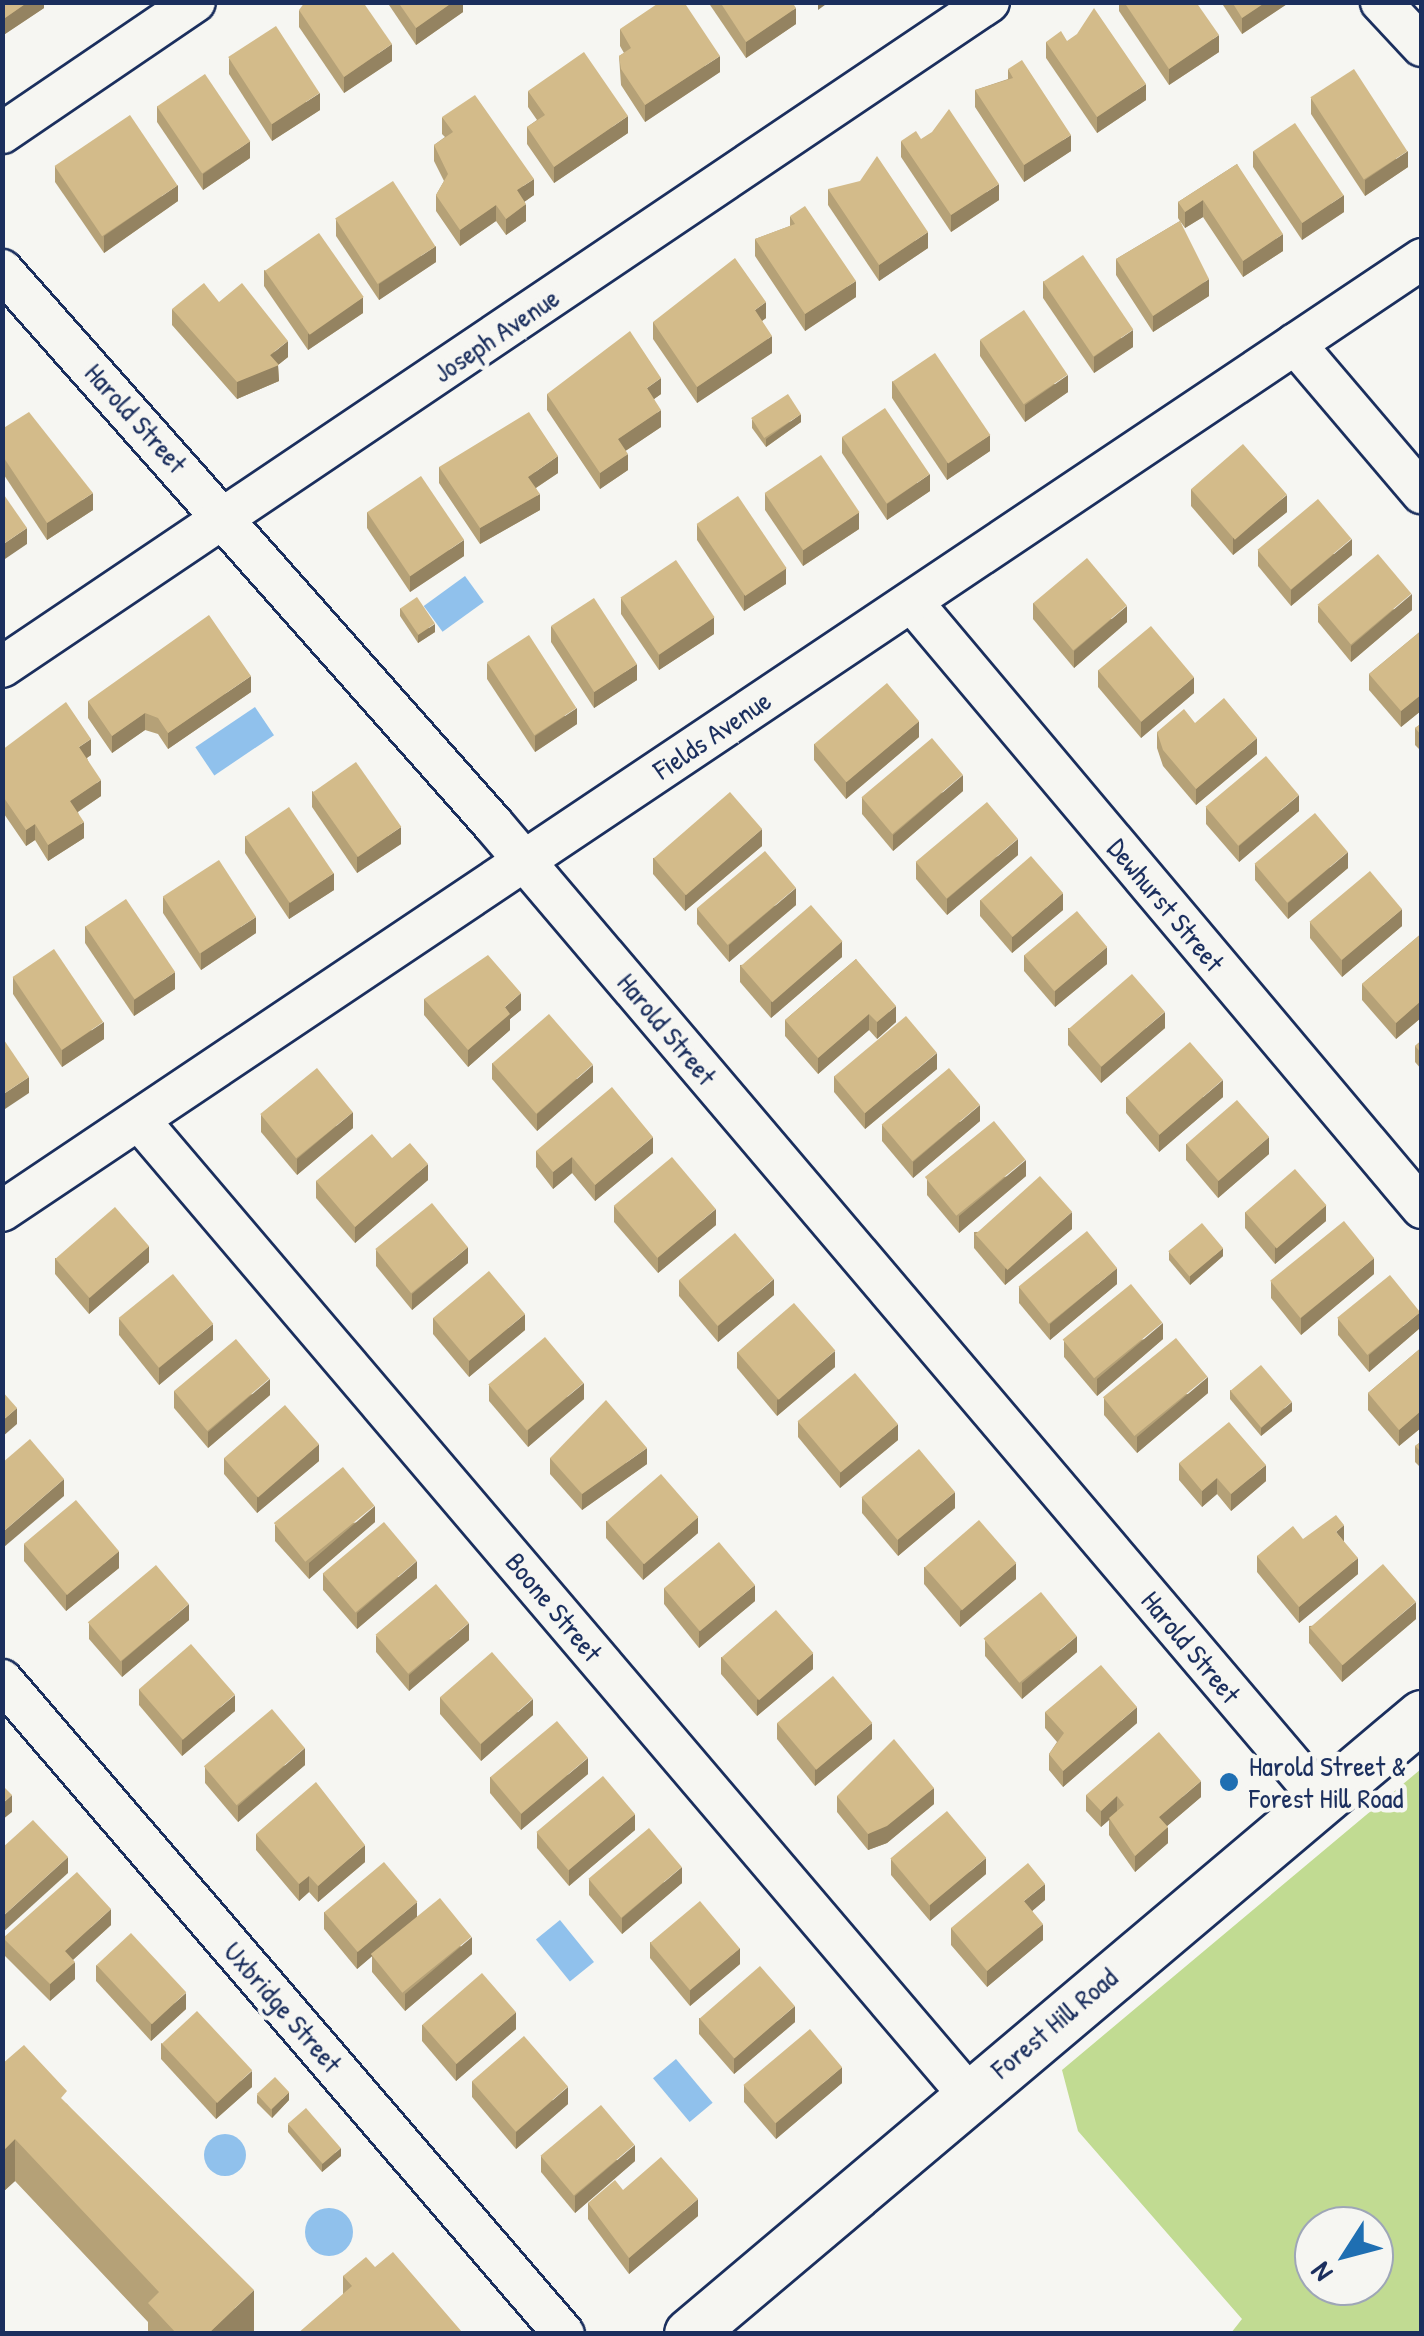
<!DOCTYPE html>
<html>
<head>
<meta charset="utf-8">
<style>
  body { margin:0 }
  #map { position:relative; width:1424px; height:2336px; overflow:hidden; background:#f6f6f2; font-family:"Patrick Hand",sans-serif }
  div>[style] { position:absolute }
  .green>* { inset:0; background:#c1db92 }
  .water>* { inset:0; background:#90c1ec; transform-origin:0 0 }
  .round { border-radius:50% }
  .roads { filter:drop-shadow(2px 0 #1b2f5e) drop-shadow(-2px 0 #1b2f5e) drop-shadow(0 2px #1b2f5e) drop-shadow(0 -2px #1b2f5e) }
  .minor>* { height:40px; margin:-20px; padding:0 20px; transform-origin:20px; border-radius:20px; background:#f6f6f2 }
  .tertiary>* { height:50px; margin:-25px; padding:0 25px; transform-origin:25px; border-radius:25px; background:#f6f6f2 }
  .wall>* { inset:0; background:#b5a177 }
  .shaded-wall>* { inset:0; background:#948361 }
  .building>* { inset:0; background:#d3bb8a; transform-origin:0 0 }
  .dots>* { width:28px; height:28px; translate:-50% -50%; box-sizing:border-box; border:5px solid #f6f6f2; border-radius:50% }
  span { translate:-50% -50%; white-space:nowrap; text-align:center; line-height:1.15; -webkit-text-stroke:9px #f6f6f2; paint-order:stroke }
  .street-label { font-size:28px; color:#1b2f5e }
  .poi-label { font-size:28px; color:#1b2f5e }
  .left { translate:0 -50%; text-align:left }
  .frame { position:absolute; inset:0; border:5px solid #1b2f5e; pointer-events:none }
  .north { position:absolute; left:1294px; top:2206px; width:100px; height:100px; box-sizing:border-box; background:#f6f6f2; border:2px solid #9ea6b7; border-radius:50%; rotate:234deg; font-size:28px; font-weight:700; line-height:40px; text-align:center; color:#1b2f5e }
  .north::after { content:''; display:block; margin:auto; width:35px; height:45px; background:#1f6fb2; clip-path:polygon(50% 0,100% 100%,50% 72%,0 100%) }
</style>
</head>
<body>
<div id="map">
  <div class="green">
    <i style="clip-path:polygon(evenodd,1421px 1769px,1421px 2333px,1231px 2333px,1242px 2319px,1078px 2131px,1062px 2070px,1421px 1769px,1314px 2226px,1374px 2226px,1374px 2286px,1314px 2286px,1314px 2226px)"></i>
  </div>
  <div class="water">
    <i style="left:465px;top:576px;width:32px;height:51px;rotate:54deg"></i>
    <i style="left:255px;top:707px;width:34px;height:72px;rotate:56deg"></i>
    <i style="left:560px;top:1920px;width:54px;height:31px;rotate:51deg"></i>
    <i style="left:676px;top:2059px;width:57px;height:30px;rotate:50deg"></i>
    <i class="round" style="left:204px;top:2134px;width:42px;height:42px"></i>
    <i class="round" style="left:305px;top:2208px;width:48px;height:48px"></i>
  </div>
  <div class="roads">
    <div class="minor">
      <i style="left:1381px;top:2px;width:60px;rotate:47deg"></i>
      <i style="left:2px;top:133px;width:233px;rotate:-34.2deg"></i>
      <i style="left:2px;top:270px;width:740px;rotate:48.45deg"></i>
      <i style="left:493px;top:824px;width:1279px;rotate:49.66deg"></i>
      <i style="left:1295px;top:344px;width:196px;rotate:49.6deg"></i>
      <i style="left:912px;top:602px;width:792px;rotate:49.92deg"></i>
      <i style="left:2px;top:667px;width:1190px;rotate:-33.97deg"></i>
      <i style="left:139px;top:1120px;width:1279px;rotate:49.6deg"></i>
      <i style="left:2px;top:1211px;width:1710px;rotate:-33.84deg"></i>
      <i style="left:2px;top:1680px;width:862px;rotate:49.33deg"></i>
    </div>
    <div class="tertiary">
      <i style="left:690px;top:2334px;width:958px;rotate:-40.17deg"></i>
    </div>
  </div>
  <div class="wall">
    <i style="clip-path:polygon(2px 2px,44px 2px,44px 8px,5px 34px,2px 31px)"></i>
    <i style="clip-path:polygon(387px 2px,463px 2px,463px 12px,416px 45px)"></i>
    <i style="clip-path:polygon(708px 2px,792px 2px,796px 24px,746px 58px)"></i>
    <i style="clip-path:polygon(1119px 2px,1196px 2px,1219px 52px,1169px 85px,1119px 11px)"></i>
    <i style="clip-path:polygon(1221px 2px,1290px 2px,1242px 34px)"></i>
    <i style="clip-path:polygon(299px 10px,392px 61px,344px 93px,299px 27px)"></i>
    <i style="clip-path:polygon(620px 29px,720px 72px,645px 122px,621px 85px,619px 56px,624px 53px,620px 46px)"></i>
    <i style="clip-path:polygon(1067px 41px,1146px 100px,1097px 133px,1046px 58px,1046px 42px)"></i>
    <i style="clip-path:polygon(229px 58px,320px 110px,272px 141px,229px 74px)"></i>
    <i style="clip-path:polygon(1008px 69px,1071px 151px,1024px 182px,975px 107px,975px 90px,1008px 79px)"></i>
    <i style="clip-path:polygon(528px 91px,628px 133px,554px 183px,527px 144px,527px 127px,537px 120px,528px 107px)"></i>
    <i style="clip-path:polygon(1311px 98px,1408px 167px,1365px 196px,1311px 114px)"></i>
    <i style="clip-path:polygon(157px 106px,250px 158px,203px 190px,157px 122px)"></i>
    <i style="clip-path:polygon(442px 117px,534px 195px,524px 202px,526px 221px,506px 235px,496px 221px,460px 246px,436px 211px,436px 195px,444px 181px,434px 161px,434px 145px,445px 137px,442px 134px)"></i>
    <i style="clip-path:polygon(901px 141px,999px 200px,951px 232px,901px 157px)"></i>
    <i style="clip-path:polygon(1253px 151px,1344px 212px,1302px 240px,1253px 167px)"></i>
    <i style="clip-path:polygon(1237px 164px,1283px 251px,1243px 277px,1203px 217px,1185px 228px,1180px 221px,1209px 296px,1153px 332px,1116px 275px,1116px 259px,1180px 221px,1178px 218px,1178px 202px)"></i>
    <i style="clip-path:polygon(55px 166px,178px 201px,104px 253px,55px 182px)"></i>
    <i style="clip-path:polygon(828px 189px,928px 248px,879px 281px,828px 205px)"></i>
    <i style="clip-path:polygon(790px 216px,856px 297px,805px 331px,755px 256px,755px 239px,790px 226px)"></i>
    <i style="clip-path:polygon(336px 219px,436px 262px,379px 300px,336px 236px)"></i>
    <i style="clip-path:polygon(264px 270px,363px 313px,308px 350px,264px 286px)"></i>
    <i style="clip-path:polygon(1043px 281px,1133px 347px,1094px 373px,1043px 298px)"></i>
    <i style="clip-path:polygon(172px 309px,288px 357px,278px 365px,279px 381px,237px 399px,172px 325px)"></i>
    <i style="clip-path:polygon(766px 318px,762px 321px,772px 353px,697px 403px,653px 339px,653px 322px)"></i>
    <i style="clip-path:polygon(980px 340px,1068px 392px,1025px 422px,980px 356px)"></i>
    <i style="clip-path:polygon(892px 381px,990px 451px,947px 480px,892px 398px)"></i>
    <i style="clip-path:polygon(547px 394px,661px 394px,654px 399px,661px 427px,625px 451px,628px 470px,600px 489px,547px 410px)"></i>
    <i style="clip-path:polygon(752px 420px,801px 422px,766px 447px,752px 428px)"></i>
    <i style="clip-path:polygon(2px 429px,93px 510px,47px 540px,2px 472px)"></i>
    <i style="clip-path:polygon(842px 437px,930px 491px,887px 520px,842px 453px)"></i>
    <i style="clip-path:polygon(439px 467px,558px 473px,536px 488px,540px 510px,480px 544px,439px 483px)"></i>
    <i style="clip-path:polygon(1191px 489px,1287px 512px,1233px 555px,1191px 506px)"></i>
    <i style="clip-path:polygon(765px 493px,859px 529px,803px 566px,765px 510px)"></i>
    <i style="clip-path:polygon(367px 512px,464px 556px,410px 592px,367px 528px)"></i>
    <i style="clip-path:polygon(697px 524px,786px 584px,744px 611px,697px 540px)"></i>
    <i style="clip-path:polygon(1258px 550px,1352px 555px,1291px 606px,1258px 566px)"></i>
    <i style="clip-path:polygon(621px 598px,714px 634px,659px 670px,621px 614px)"></i>
    <i style="clip-path:polygon(1033px 603px,1127px 622px,1074px 668px,1033px 619px)"></i>
    <i style="clip-path:polygon(1318px 606px,1412px 610px,1351px 662px,1318px 622px)"></i>
    <i style="clip-path:polygon(400px 608px,435px 632px,418px 643px,400px 616px)"></i>
    <i style="clip-path:polygon(551px 626px,637px 680px,594px 708px,551px 642px)"></i>
    <i style="clip-path:polygon(1422px 630px,1422px 710px,1401px 727px,1369px 690px,1369px 674px)"></i>
    <i style="clip-path:polygon(487px 663px,577px 724px,535px 752px,487px 679px)"></i>
    <i style="clip-path:polygon(1098px 670px,1194px 693px,1141px 738px,1098px 687px)"></i>
    <i style="clip-path:polygon(251px 692px,168px 749px,158px 734px,145px 730px,112px 753px,88px 718px,88px 701px)"></i>
    <i style="clip-path:polygon(1422px 723px,1422px 752px,1415px 745px,1415px 728px)"></i>
    <i style="clip-path:polygon(1157px 732px,1257px 754px,1196px 805px,1163px 766px,1157px 748px)"></i>
    <i style="clip-path:polygon(919px 737px,846px 799px,814px 760px,814px 744px)"></i>
    <i style="clip-path:polygon(2px 750px,91px 755px,87px 758px,101px 796px,78px 812px,84px 838px,48px 861px,35px 840px,26px 846px,2px 811px)"></i>
    <i style="clip-path:polygon(312px 791px,401px 844px,357px 873px,312px 807px)"></i>
    <i style="clip-path:polygon(963px 791px,893px 851px,862px 814px,862px 798px)"></i>
    <i style="clip-path:polygon(1206px 807px,1299px 811px,1239px 862px,1206px 824px)"></i>
    <i style="clip-path:polygon(245px 836px,334px 890px,289px 919px,245px 853px)"></i>
    <i style="clip-path:polygon(762px 846px,685px 911px,653px 874px,653px 858px)"></i>
    <i style="clip-path:polygon(1018px 855px,947px 915px,916px 879px,916px 862px)"></i>
    <i style="clip-path:polygon(1255px 864px,1348px 868px,1288px 919px,1255px 880px)"></i>
    <i style="clip-path:polygon(163px 897px,256px 933px,201px 970px,163px 913px)"></i>
    <i style="clip-path:polygon(980px 900px,1063px 910px,1012px 953px,980px 916px)"></i>
    <i style="clip-path:polygon(796px 905px,729px 962px,697px 924px,697px 908px)"></i>
    <i style="clip-path:polygon(1310px 922px,1402px 926px,1342px 977px,1310px 938px)"></i>
    <i style="clip-path:polygon(85px 926px,175px 989px,134px 1016px,85px 943px)"></i>
    <i style="clip-path:polygon(1422px 933px,1422px 1017px,1396px 1039px,1362px 1000px,1362px 984px)"></i>
    <i style="clip-path:polygon(1024px 955px,1107px 964px,1055px 1007px,1024px 971px)"></i>
    <i style="clip-path:polygon(842px 957px,771px 1018px,740px 982px,740px 965px)"></i>
    <i style="clip-path:polygon(856px 959px,896px 1022px,877px 1039px,869px 1030px,818px 1074px,785px 1036px,785px 1020px)"></i>
    <i style="clip-path:polygon(13px 977px,104px 1039px,62px 1067px,13px 994px)"></i>
    <i style="clip-path:polygon(424px 999px,521px 1010px,510px 1019px,510px 1030px,468px 1067px,424px 1015px)"></i>
    <i style="clip-path:polygon(1068px 1028px,1165px 1028px,1101px 1083px,1068px 1045px)"></i>
    <i style="clip-path:polygon(1422px 1040px,1422px 1070px,1415px 1062px,1415px 1046px)"></i>
    <i style="clip-path:polygon(492px 1063px,593px 1082px,537px 1131px,492px 1079px)"></i>
    <i style="clip-path:polygon(937px 1069px,865px 1129px,834px 1092px,834px 1076px)"></i>
    <i style="clip-path:polygon(1126px 1097px,1223px 1097px,1159px 1152px,1126px 1113px)"></i>
    <i style="clip-path:polygon(261px 1115px,353px 1128px,297px 1175px,261px 1132px)"></i>
    <i style="clip-path:polygon(980px 1121px,913px 1178px,882px 1141px,882px 1125px)"></i>
    <i style="clip-path:polygon(1186px 1144px,1269px 1154px,1218px 1198px,1186px 1160px)"></i>
    <i style="clip-path:polygon(536px 1151px,653px 1153px,595px 1201px,572px 1173px,553px 1189px,536px 1167px)"></i>
    <i style="clip-path:polygon(392px 1158px,428px 1180px,355px 1243px,316px 1198px,316px 1181px)"></i>
    <i style="clip-path:polygon(1026px 1176px,959px 1233px,927px 1195px,927px 1179px)"></i>
    <i style="clip-path:polygon(614px 1206px,716px 1225px,658px 1273px,614px 1222px)"></i>
    <i style="clip-path:polygon(1245px 1212px,1326px 1221px,1275px 1264px,1245px 1228px)"></i>
    <i style="clip-path:polygon(1072px 1229px,1005px 1285px,974px 1248px,974px 1232px)"></i>
    <i style="clip-path:polygon(376px 1250px,468px 1263px,412px 1310px,376px 1266px)"></i>
    <i style="clip-path:polygon(1169px 1252px,1223px 1256px,1190px 1285px,1169px 1260px)"></i>
    <i style="clip-path:polygon(55px 1258px,149px 1262px,89px 1314px,55px 1274px)"></i>
    <i style="clip-path:polygon(1374px 1274px,1301px 1335px,1271px 1298px,1271px 1282px)"></i>
    <i style="clip-path:polygon(679px 1280px,774px 1295px,718px 1342px,679px 1296px)"></i>
    <i style="clip-path:polygon(1117px 1284px,1050px 1340px,1019px 1303px,1019px 1287px)"></i>
    <i style="clip-path:polygon(433px 1318px,525px 1330px,469px 1377px,433px 1334px)"></i>
    <i style="clip-path:polygon(119px 1319px,213px 1340px,159px 1385px,119px 1335px)"></i>
    <i style="clip-path:polygon(1338px 1319px,1420px 1328px,1369px 1372px,1338px 1335px)"></i>
    <i style="clip-path:polygon(1163px 1339px,1097px 1396px,1064px 1357px,1064px 1341px)"></i>
    <i style="clip-path:polygon(1422px 1347px,1422px 1427px,1399px 1446px,1368px 1410px,1368px 1393px)"></i>
    <i style="clip-path:polygon(737px 1352px,835px 1367px,777px 1416px,737px 1368px)"></i>
    <i style="clip-path:polygon(489px 1385px,584px 1399px,528px 1447px,489px 1401px)"></i>
    <i style="clip-path:polygon(1230px 1390px,1292px 1411px,1261px 1436px,1230px 1399px)"></i>
    <i style="clip-path:polygon(174px 1391px,270px 1395px,208px 1448px,174px 1408px)"></i>
    <i style="clip-path:polygon(1208px 1393px,1137px 1453px,1104px 1415px,1104px 1398px)"></i>
    <i style="clip-path:polygon(798px 1421px,898px 1440px,840px 1488px,798px 1437px)"></i>
    <i style="clip-path:polygon(1422px 1441px,1422px 1469px,1415px 1462px,1415px 1446px)"></i>
    <i style="clip-path:polygon(224px 1458px,319px 1461px,257px 1513px,224px 1474px)"></i>
    <i style="clip-path:polygon(550px 1458px,647px 1464px,582px 1510px,550px 1474px)"></i>
    <i style="clip-path:polygon(1179px 1463px,1266px 1481px,1231px 1511px,1217px 1494px,1202px 1507px,1179px 1480px)"></i>
    <i style="clip-path:polygon(862px 1497px,955px 1508px,898px 1556px,862px 1513px)"></i>
    <i style="clip-path:polygon(606px 1521px,698px 1533px,643px 1580px,606px 1538px)"></i>
    <i style="clip-path:polygon(375px 1522px,309px 1579px,275px 1541px,275px 1525px)"></i>
    <i style="clip-path:polygon(1303px 1539px,1344px 1542px,1358px 1574px,1299px 1623px,1257px 1572px,1257px 1556px)"></i>
    <i style="clip-path:polygon(24px 1544px,119px 1568px,66px 1611px,24px 1561px)"></i>
    <i style="clip-path:polygon(924px 1567px,1016px 1579px,960px 1627px,924px 1584px)"></i>
    <i style="clip-path:polygon(323px 1573px,417px 1578px,357px 1629px,323px 1590px)"></i>
    <i style="clip-path:polygon(664px 1588px,755px 1601px,699px 1648px,664px 1604px)"></i>
    <i style="clip-path:polygon(1416px 1619px,1342px 1682px,1309px 1643px,1309px 1626px)"></i>
    <i style="clip-path:polygon(189px 1620px,122px 1677px,89px 1639px,89px 1623px)"></i>
    <i style="clip-path:polygon(376px 1636px,469px 1640px,409px 1691px,376px 1652px)"></i>
    <i style="clip-path:polygon(985px 1640px,1077px 1652px,1022px 1699px,985px 1656px)"></i>
    <i style="clip-path:polygon(721px 1657px,813px 1669px,757px 1716px,721px 1674px)"></i>
    <i style="clip-path:polygon(139px 1689px,235px 1711px,182px 1756px,139px 1705px)"></i>
    <i style="clip-path:polygon(440px 1697px,533px 1715px,481px 1761px,440px 1714px)"></i>
    <i style="clip-path:polygon(1045px 1712px,1137px 1723px,1063px 1787px,1049px 1770px,1049px 1754px,1057px 1742px,1045px 1728px)"></i>
    <i style="clip-path:polygon(777px 1723px,872px 1739px,815px 1786px,777px 1739px)"></i>
    <i style="clip-path:polygon(305px 1765px,238px 1822px,205px 1783px,205px 1767px)"></i>
    <i style="clip-path:polygon(588px 1774px,521px 1830px,490px 1793px,490px 1777px)"></i>
    <i style="clip-path:polygon(1086px 1795px,1201px 1797px,1167px 1826px,1168px 1843px,1135px 1872px,1109px 1835px,1109px 1820px,1101px 1827px,1086px 1811px)"></i>
    <i style="clip-path:polygon(837px 1796px,934px 1804px,887px 1843px,868px 1850px,837px 1812px)"></i>
    <i style="clip-path:polygon(635px 1830px,569px 1886px,537px 1848px,537px 1832px)"></i>
    <i style="clip-path:polygon(256px 1834px,365px 1862px,318px 1902px,309px 1892px,299px 1901px,256px 1850px)"></i>
    <i style="clip-path:polygon(891px 1859px,986px 1874px,930px 1921px,891px 1875px)"></i>
    <i style="clip-path:polygon(589px 1879px,682px 1883px,622px 1934px,589px 1895px)"></i>
    <i style="clip-path:polygon(1045px 1900px,1032px 1911px,1043px 1940px,987px 1987px,951px 1945px,951px 1928px)"></i>
    <i style="clip-path:polygon(324px 1912px,417px 1917px,472px 1954px,405px 2011px,372px 1972px,372px 1956px,357px 1969px,324px 1929px)"></i>
    <i style="clip-path:polygon(111px 1925px,73px 1960px,75px 1979px,50px 2001px,3px 1954px,3px 1938px)"></i>
    <i style="clip-path:polygon(650px 1942px,740px 1964px,690px 2006px,650px 1958px)"></i>
    <i style="clip-path:polygon(96px 1965px,186px 2009px,151px 2041px,96px 1981px)"></i>
    <i style="clip-path:polygon(699px 2018px,795px 2022px,734px 2074px,699px 2034px)"></i>
    <i style="clip-path:polygon(422px 2025px,516px 2029px,456px 2081px,422px 2041px)"></i>
    <i style="clip-path:polygon(161px 2043px,252px 2087px,216px 2119px,161px 2059px)"></i>
    <i style="clip-path:polygon(2px 2064px,67px 2104px,254px 2332px,252px 2334px,148px 2334px,148px 2322px,15px 2181px,4px 2191px,2px 2190px)"></i>
    <i style="clip-path:polygon(472px 2081px,568px 2104px,516px 2149px,472px 2097px)"></i>
    <i style="clip-path:polygon(842px 2083px,776px 2139px,744px 2102px,744px 2085px)"></i>
    <i style="clip-path:polygon(257px 2095px,289px 2100px,272px 2118px,257px 2103px)"></i>
    <i style="clip-path:polygon(288px 2124px,341px 2156px,322px 2172px,288px 2132px)"></i>
    <i style="clip-path:polygon(541px 2156px,635px 2161px,575px 2213px,541px 2172px)"></i>
    <i style="clip-path:polygon(623px 2190px,698px 2216px,629px 2274px,588px 2219px,588px 2203px)"></i>
    <i style="clip-path:polygon(375px 2267px,462px 2334px,343px 2294px,343px 2276px)"></i>
  </div>
  <div class="shaded-wall">
    <i style="clip-path:polygon(28px 2px,44px 2px,44px 8px,5px 34px,5px 18px)"></i>
    <i style="clip-path:polygon(453px 2px,463px 2px,463px 12px,416px 45px,416px 28px)"></i>
    <i style="clip-path:polygon(818px 2px,829px 2px,818px 10px)"></i>
    <i style="clip-path:polygon(1266px 2px,1290px 2px,1242px 34px,1242px 18px)"></i>
    <i style="clip-path:polygon(796px 8px,796px 24px,746px 58px,746px 42px)"></i>
    <i style="clip-path:polygon(1219px 35px,1219px 52px,1169px 85px,1169px 69px)"></i>
    <i style="clip-path:polygon(392px 44px,392px 61px,344px 93px,344px 77px)"></i>
    <i style="clip-path:polygon(720px 56px,720px 72px,645px 122px,645px 105px)"></i>
    <i style="clip-path:polygon(1146px 84px,1146px 100px,1097px 133px,1097px 117px)"></i>
    <i style="clip-path:polygon(320px 93px,320px 110px,272px 141px,272px 124px)"></i>
    <i style="clip-path:polygon(628px 116px,628px 133px,554px 183px,554px 167px)"></i>
    <i style="clip-path:polygon(1071px 135px,1071px 151px,1024px 182px,1024px 165px)"></i>
    <i style="clip-path:polygon(250px 141px,250px 158px,203px 190px,203px 174px)"></i>
    <i style="clip-path:polygon(1408px 151px,1408px 167px,1365px 196px,1365px 180px)"></i>
    <i style="clip-path:polygon(534px 179px,534px 195px,517px 207px,517px 190px)"></i>
    <i style="clip-path:polygon(999px 184px,999px 200px,951px 232px,951px 215px)"></i>
    <i style="clip-path:polygon(178px 185px,178px 201px,104px 253px,104px 236px)"></i>
    <i style="clip-path:polygon(1344px 195px,1344px 212px,1302px 240px,1302px 223px)"></i>
    <i style="clip-path:polygon(1203px 200px,1203px 217px,1185px 228px,1185px 212px)"></i>
    <i style="clip-path:polygon(526px 204px,526px 221px,506px 235px,506px 219px)"></i>
    <i style="clip-path:polygon(496px 205px,496px 221px,460px 246px,460px 230px)"></i>
    <i style="clip-path:polygon(928px 232px,928px 248px,879px 281px,879px 265px)"></i>
    <i style="clip-path:polygon(1283px 234px,1283px 251px,1243px 277px,1243px 261px)"></i>
    <i style="clip-path:polygon(436px 246px,436px 262px,379px 300px,379px 284px)"></i>
    <i style="clip-path:polygon(1209px 279px,1209px 296px,1153px 332px,1153px 316px)"></i>
    <i style="clip-path:polygon(856px 281px,856px 297px,805px 331px,805px 314px)"></i>
    <i style="clip-path:polygon(363px 297px,363px 313px,308px 350px,308px 334px)"></i>
    <i style="clip-path:polygon(766px 302px,766px 318px,755px 326px,755px 310px)"></i>
    <i style="clip-path:polygon(1133px 330px,1133px 347px,1094px 373px,1094px 357px)"></i>
    <i style="clip-path:polygon(772px 336px,772px 353px,697px 403px,697px 387px)"></i>
    <i style="clip-path:polygon(288px 341px,288px 357px,278px 365px,279px 381px,237px 399px,237px 382px)"></i>
    <i style="clip-path:polygon(1068px 375px,1068px 392px,1025px 422px,1025px 405px)"></i>
    <i style="clip-path:polygon(661px 378px,661px 394px,647px 404px,647px 388px)"></i>
    <i style="clip-path:polygon(661px 410px,661px 427px,618px 456px,618px 439px)"></i>
    <i style="clip-path:polygon(801px 414px,801px 422px,766px 447px,766px 439px)"></i>
    <i style="clip-path:polygon(990px 435px,990px 451px,947px 480px,947px 463px)"></i>
    <i style="clip-path:polygon(628px 454px,628px 470px,600px 489px,600px 473px)"></i>
    <i style="clip-path:polygon(558px 456px,558px 473px,528px 493px,528px 477px)"></i>
    <i style="clip-path:polygon(930px 474px,930px 491px,887px 520px,887px 504px)"></i>
    <i style="clip-path:polygon(93px 493px,93px 510px,47px 540px,47px 523px)"></i>
    <i style="clip-path:polygon(540px 494px,540px 510px,480px 544px,480px 528px)"></i>
    <i style="clip-path:polygon(1287px 495px,1287px 512px,1233px 555px,1233px 538px)"></i>
    <i style="clip-path:polygon(859px 512px,859px 529px,803px 566px,803px 550px)"></i>
    <i style="clip-path:polygon(27px 528px,27px 544px,2px 561px,2px 545px)"></i>
    <i style="clip-path:polygon(1352px 539px,1352px 555px,1291px 606px,1291px 590px)"></i>
    <i style="clip-path:polygon(464px 540px,464px 556px,410px 592px,410px 576px)"></i>
    <i style="clip-path:polygon(786px 568px,786px 584px,744px 611px,744px 595px)"></i>
    <i style="clip-path:polygon(1412px 594px,1412px 610px,1351px 662px,1351px 646px)"></i>
    <i style="clip-path:polygon(1127px 606px,1127px 622px,1074px 668px,1074px 651px)"></i>
    <i style="clip-path:polygon(714px 617px,714px 634px,659px 670px,659px 654px)"></i>
    <i style="clip-path:polygon(435px 624px,435px 632px,418px 643px,418px 635px)"></i>
    <i style="clip-path:polygon(637px 664px,637px 680px,594px 708px,594px 692px)"></i>
    <i style="clip-path:polygon(251px 676px,251px 692px,168px 749px,168px 733px)"></i>
    <i style="clip-path:polygon(1194px 677px,1194px 693px,1141px 738px,1141px 722px)"></i>
    <i style="clip-path:polygon(1422px 694px,1422px 710px,1401px 727px,1401px 711px)"></i>
    <i style="clip-path:polygon(577px 708px,577px 724px,535px 752px,535px 736px)"></i>
    <i style="clip-path:polygon(145px 713px,145px 730px,112px 753px,112px 736px)"></i>
    <i style="clip-path:polygon(919px 721px,919px 737px,846px 799px,846px 782px)"></i>
    <i style="clip-path:polygon(1257px 738px,1257px 754px,1196px 805px,1196px 789px)"></i>
    <i style="clip-path:polygon(91px 739px,91px 755px,79px 763px,79px 747px)"></i>
    <i style="clip-path:polygon(963px 775px,963px 791px,893px 851px,893px 835px)"></i>
    <i style="clip-path:polygon(101px 780px,101px 796px,70px 817px,70px 801px)"></i>
    <i style="clip-path:polygon(1299px 795px,1299px 811px,1239px 862px,1239px 846px)"></i>
    <i style="clip-path:polygon(84px 822px,84px 838px,48px 861px,48px 845px)"></i>
    <i style="clip-path:polygon(35px 824px,35px 840px,26px 846px,26px 830px)"></i>
    <i style="clip-path:polygon(401px 827px,401px 844px,357px 873px,357px 857px)"></i>
    <i style="clip-path:polygon(762px 829px,762px 846px,685px 911px,685px 895px)"></i>
    <i style="clip-path:polygon(1018px 839px,1018px 855px,947px 915px,947px 899px)"></i>
    <i style="clip-path:polygon(1348px 852px,1348px 868px,1288px 919px,1288px 903px)"></i>
    <i style="clip-path:polygon(334px 873px,334px 890px,289px 919px,289px 902px)"></i>
    <i style="clip-path:polygon(796px 888px,796px 905px,729px 962px,729px 945px)"></i>
    <i style="clip-path:polygon(1063px 893px,1063px 910px,1012px 953px,1012px 937px)"></i>
    <i style="clip-path:polygon(1402px 909px,1402px 926px,1342px 977px,1342px 960px)"></i>
    <i style="clip-path:polygon(256px 917px,256px 933px,201px 970px,201px 953px)"></i>
    <i style="clip-path:polygon(842px 941px,842px 957px,771px 1018px,771px 1002px)"></i>
    <i style="clip-path:polygon(1107px 947px,1107px 964px,1055px 1007px,1055px 991px)"></i>
    <i style="clip-path:polygon(175px 972px,175px 989px,134px 1016px,134px 1000px)"></i>
    <i style="clip-path:polygon(521px 993px,521px 1010px,510px 1019px,510px 1030px,468px 1067px,468px 1050px,505px 1007px)"></i>
    <i style="clip-path:polygon(1422px 1000px,1422px 1017px,1396px 1039px,1396px 1023px)"></i>
    <i style="clip-path:polygon(896px 1006px,896px 1022px,877px 1039px,877px 1022px)"></i>
    <i style="clip-path:polygon(1165px 1012px,1165px 1028px,1101px 1083px,1101px 1066px)"></i>
    <i style="clip-path:polygon(869px 1014px,869px 1030px,818px 1074px,818px 1058px)"></i>
    <i style="clip-path:polygon(104px 1022px,104px 1039px,62px 1067px,62px 1050px)"></i>
    <i style="clip-path:polygon(937px 1053px,937px 1069px,865px 1129px,865px 1113px)"></i>
    <i style="clip-path:polygon(593px 1065px,593px 1082px,537px 1131px,537px 1114px)"></i>
    <i style="clip-path:polygon(29px 1077px,29px 1093px,2px 1111px,2px 1095px)"></i>
    <i style="clip-path:polygon(1223px 1080px,1223px 1097px,1159px 1152px,1159px 1135px)"></i>
    <i style="clip-path:polygon(980px 1105px,980px 1121px,913px 1178px,913px 1162px)"></i>
    <i style="clip-path:polygon(353px 1112px,353px 1128px,297px 1175px,297px 1159px)"></i>
    <i style="clip-path:polygon(653px 1137px,653px 1153px,595px 1201px,595px 1185px)"></i>
    <i style="clip-path:polygon(1269px 1137px,1269px 1154px,1218px 1198px,1218px 1181px)"></i>
    <i style="clip-path:polygon(572px 1157px,572px 1173px,553px 1189px,553px 1172px)"></i>
    <i style="clip-path:polygon(1026px 1160px,1026px 1176px,959px 1233px,959px 1216px)"></i>
    <i style="clip-path:polygon(428px 1164px,428px 1180px,355px 1243px,355px 1227px)"></i>
    <i style="clip-path:polygon(1326px 1205px,1326px 1221px,1275px 1264px,1275px 1248px)"></i>
    <i style="clip-path:polygon(716px 1209px,716px 1225px,658px 1273px,658px 1257px)"></i>
    <i style="clip-path:polygon(1072px 1212px,1072px 1229px,1005px 1285px,1005px 1269px)"></i>
    <i style="clip-path:polygon(149px 1246px,149px 1262px,89px 1314px,89px 1297px)"></i>
    <i style="clip-path:polygon(468px 1247px,468px 1263px,412px 1310px,412px 1294px)"></i>
    <i style="clip-path:polygon(1223px 1248px,1223px 1256px,1190px 1285px,1190px 1276px)"></i>
    <i style="clip-path:polygon(1374px 1258px,1374px 1274px,1301px 1335px,1301px 1318px)"></i>
    <i style="clip-path:polygon(1117px 1268px,1117px 1284px,1050px 1340px,1050px 1324px)"></i>
    <i style="clip-path:polygon(774px 1279px,774px 1295px,718px 1342px,718px 1326px)"></i>
    <i style="clip-path:polygon(1420px 1312px,1420px 1328px,1369px 1372px,1369px 1355px)"></i>
    <i style="clip-path:polygon(525px 1314px,525px 1330px,469px 1377px,469px 1361px)"></i>
    <i style="clip-path:polygon(1163px 1323px,1163px 1339px,1097px 1396px,1097px 1379px)"></i>
    <i style="clip-path:polygon(213px 1324px,213px 1340px,159px 1385px,159px 1368px)"></i>
    <i style="clip-path:polygon(835px 1351px,835px 1367px,777px 1416px,777px 1400px)"></i>
    <i style="clip-path:polygon(1208px 1377px,1208px 1393px,1137px 1453px,1137px 1437px)"></i>
    <i style="clip-path:polygon(270px 1379px,270px 1395px,208px 1448px,208px 1432px)"></i>
    <i style="clip-path:polygon(584px 1383px,584px 1399px,528px 1447px,528px 1430px)"></i>
    <i style="clip-path:polygon(1292px 1402px,1292px 1411px,1261px 1436px,1261px 1428px)"></i>
    <i style="clip-path:polygon(17px 1408px,17px 1424px,2px 1437px,2px 1421px)"></i>
    <i style="clip-path:polygon(1422px 1410px,1422px 1427px,1399px 1446px,1399px 1430px)"></i>
    <i style="clip-path:polygon(898px 1424px,898px 1440px,840px 1488px,840px 1472px)"></i>
    <i style="clip-path:polygon(319px 1444px,319px 1461px,257px 1513px,257px 1496px)"></i>
    <i style="clip-path:polygon(647px 1448px,647px 1464px,582px 1510px,582px 1494px)"></i>
    <i style="clip-path:polygon(1266px 1465px,1266px 1481px,1231px 1511px,1231px 1494px)"></i>
    <i style="clip-path:polygon(1217px 1478px,1217px 1494px,1202px 1507px,1202px 1491px)"></i>
    <i style="clip-path:polygon(64px 1479px,64px 1496px,4px 1547px,4px 1531px)"></i>
    <i style="clip-path:polygon(955px 1492px,955px 1508px,898px 1556px,898px 1539px)"></i>
    <i style="clip-path:polygon(375px 1506px,375px 1522px,309px 1579px,309px 1563px)"></i>
    <i style="clip-path:polygon(698px 1517px,698px 1533px,643px 1580px,643px 1564px)"></i>
    <i style="clip-path:polygon(1344px 1525px,1344px 1542px,1336px 1532px)"></i>
    <i style="clip-path:polygon(119px 1551px,119px 1568px,66px 1611px,66px 1595px)"></i>
    <i style="clip-path:polygon(1358px 1558px,1358px 1574px,1299px 1623px,1299px 1607px)"></i>
    <i style="clip-path:polygon(417px 1561px,417px 1578px,357px 1629px,357px 1613px)"></i>
    <i style="clip-path:polygon(1016px 1563px,1016px 1579px,960px 1627px,960px 1611px)"></i>
    <i style="clip-path:polygon(755px 1585px,755px 1601px,699px 1648px,699px 1631px)"></i>
    <i style="clip-path:polygon(1416px 1602px,1416px 1619px,1342px 1682px,1342px 1665px)"></i>
    <i style="clip-path:polygon(189px 1604px,189px 1620px,122px 1677px,122px 1661px)"></i>
    <i style="clip-path:polygon(469px 1623px,469px 1640px,409px 1691px,409px 1675px)"></i>
    <i style="clip-path:polygon(1077px 1636px,1077px 1652px,1022px 1699px,1022px 1683px)"></i>
    <i style="clip-path:polygon(813px 1653px,813px 1669px,757px 1716px,757px 1700px)"></i>
    <i style="clip-path:polygon(235px 1695px,235px 1711px,182px 1756px,182px 1740px)"></i>
    <i style="clip-path:polygon(533px 1699px,533px 1715px,481px 1761px,481px 1744px)"></i>
    <i style="clip-path:polygon(1137px 1707px,1137px 1723px,1063px 1787px,1063px 1771px)"></i>
    <i style="clip-path:polygon(872px 1723px,872px 1739px,815px 1786px,815px 1770px)"></i>
    <i style="clip-path:polygon(305px 1748px,305px 1765px,238px 1822px,238px 1806px)"></i>
    <i style="clip-path:polygon(588px 1758px,588px 1774px,521px 1830px,521px 1814px)"></i>
    <i style="clip-path:polygon(1201px 1781px,1201px 1797px,1159px 1833px,1159px 1817px)"></i>
    <i style="clip-path:polygon(934px 1788px,934px 1804px,887px 1843px,868px 1850px,868px 1834px)"></i>
    <i style="clip-path:polygon(12px 1795px,12px 1812px,2px 1820px,2px 1804px)"></i>
    <i style="clip-path:polygon(1117px 1796px,1117px 1813px,1101px 1827px,1101px 1811px)"></i>
    <i style="clip-path:polygon(635px 1814px,635px 1830px,569px 1886px,569px 1870px)"></i>
    <i style="clip-path:polygon(1168px 1827px,1168px 1843px,1135px 1872px,1135px 1856px)"></i>
    <i style="clip-path:polygon(365px 1845px,365px 1862px,318px 1902px,318px 1886px)"></i>
    <i style="clip-path:polygon(68px 1857px,68px 1873px,2px 1933px,2px 1917px)"></i>
    <i style="clip-path:polygon(986px 1858px,986px 1874px,930px 1921px,930px 1905px)"></i>
    <i style="clip-path:polygon(682px 1867px,682px 1883px,622px 1934px,622px 1918px)"></i>
    <i style="clip-path:polygon(309px 1876px,309px 1892px,299px 1901px,299px 1884px)"></i>
    <i style="clip-path:polygon(1045px 1884px,1045px 1900px,1024px 1918px,1024px 1901px)"></i>
    <i style="clip-path:polygon(417px 1902px,417px 1918px,357px 1969px,357px 1952px)"></i>
    <i style="clip-path:polygon(111px 1909px,111px 1925px,65px 1967px,65px 1951px)"></i>
    <i style="clip-path:polygon(1043px 1924px,1043px 1940px,987px 1987px,987px 1971px)"></i>
    <i style="clip-path:polygon(472px 1937px,472px 1954px,405px 2011px,405px 1994px)"></i>
    <i style="clip-path:polygon(740px 1948px,740px 1964px,690px 2006px,690px 1989px)"></i>
    <i style="clip-path:polygon(75px 1962px,75px 1979px,50px 2001px,50px 1984px)"></i>
    <i style="clip-path:polygon(186px 1993px,186px 2009px,151px 2041px,151px 2024px)"></i>
    <i style="clip-path:polygon(795px 2006px,795px 2022px,734px 2074px,734px 2058px)"></i>
    <i style="clip-path:polygon(516px 2012px,516px 2029px,456px 2081px,456px 2064px)"></i>
    <i style="clip-path:polygon(842px 2067px,842px 2083px,776px 2139px,776px 2123px)"></i>
    <i style="clip-path:polygon(252px 2071px,252px 2087px,216px 2119px,216px 2103px)"></i>
    <i style="clip-path:polygon(568px 2087px,568px 2104px,516px 2149px,516px 2132px)"></i>
    <i style="clip-path:polygon(289px 2092px,289px 2100px,272px 2118px,272px 2109px)"></i>
    <i style="clip-path:polygon(15px 2139px,15px 2181px,4px 2191px,4px 2150px)"></i>
    <i style="clip-path:polygon(635px 2145px,635px 2161px,575px 2213px,575px 2196px)"></i>
    <i style="clip-path:polygon(341px 2148px,341px 2156px,322px 2172px,322px 2164px)"></i>
    <i style="clip-path:polygon(698px 2199px,698px 2216px,629px 2274px,629px 2258px)"></i>
    <i style="clip-path:polygon(254px 2290px,254px 2332px,252px 2334px,208px 2334px)"></i>
  </div>
  <div class="building">
    <i style="clip-path:polygon(2px 2px,28px 2px,5px 18px,2px 15px)"></i>
    <i style="clip-path:polygon(305px 2px,363px 2px,392px 44px,344px 77px,299px 10px)"></i>
    <i style="clip-path:polygon(398px 2px,453px 2px,416px 28px)"></i>
    <i style="clip-path:polygon(660px 2px,684px 2px,720px 56px,645px 105px,621px 69px,619px 56px,631px 48px,620px 29px)"></i>
    <i style="clip-path:polygon(720px 2px,792px 2px,796px 8px,746px 42px)"></i>
    <i style="clip-path:polygon(1124px 2px,1196px 2px,1219px 35px,1169px 69px)"></i>
    <i style="clip-path:polygon(1232px 2px,1266px 2px,1242px 18px)"></i>
    <i style="clip-path:polygon(1094px 8px,1146px 84px,1097px 117px,1046px 42px,1061px 31px,1067px 41px,1077px 34px)"></i>
    <i style="left:276px;top:26px;width:80px;height:57px;rotate:57deg"></i>
    <i style="clip-path:polygon(584px 52px,628px 116px,554px 167px,527px 127px,545px 115px,528px 91px)"></i>
    <i style="clip-path:polygon(1022px 60px,1071px 135px,1024px 165px,975px 90px,1013px 78px,1008px 69px)"></i>
    <i style="left:1354px;top:69px;width:98px;height:52px;rotate:57deg"></i>
    <i style="left:205px;top:74px;width:81px;height:58px;rotate:56deg"></i>
    <i style="clip-path:polygon(475px 95px,534px 179px,517px 190px,526px 204px,506px 219px,496px 205px,460px 230px,436px 195px,448px 174px,434px 145px,453px 132px,442px 117px)"></i>
    <i style="clip-path:polygon(949px 109px,999px 184px,951px 215px,901px 141px,916px 131px,921px 139px,932px 132px)"></i>
    <i style="left:130px;top:115px;width:85px;height:91px;rotate:56deg"></i>
    <i style="left:1295px;top:123px;width:87px;height:50px;rotate:56deg"></i>
    <i style="clip-path:polygon(877px 156px,928px 232px,879px 265px,828px 189px,860px 181px)"></i>
    <i style="clip-path:polygon(1237px 164px,1283px 234px,1243px 261px,1203px 200px,1185px 212px,1178px 202px)"></i>
    <i style="left:393px;top:181px;width:78px;height:69px;rotate:57deg"></i>
    <i style="clip-path:polygon(805px 206px,856px 281px,805px 314px,755px 239px,795px 224px,790px 216px)"></i>
    <i style="clip-path:polygon(1180px 221px,1209px 279px,1153px 316px,1116px 259px)"></i>
    <i style="left:319px;top:233px;width:78px;height:66px;rotate:55deg"></i>
    <i style="left:1083px;top:255px;width:90px;height:48px;rotate:56deg"></i>
    <i style="clip-path:polygon(735px 258px,766px 302px,755px 310px,772px 336px,697px 387px,653px 322px)"></i>
    <i style="clip-path:polygon(204px 283px,219px 302px,242px 283px,288px 341px,270px 355px,279px 365px,237px 382px,172px 309px)"></i>
    <i style="left:1024px;top:310px;width:78px;height:53px;rotate:56deg"></i>
    <i style="clip-path:polygon(630px 331px,661px 378px,647px 388px,661px 410px,618px 439px,628px 454px,600px 473px,547px 394px)"></i>
    <i style="left:935px;top:353px;width:99px;height:51px;rotate:56deg"></i>
    <i style="left:788px;top:394px;width:24px;height:44px;rotate:57deg"></i>
    <i style="left:885px;top:408px;width:80px;height:52px;rotate:56deg"></i>
    <i style="clip-path:polygon(29px 412px,93px 493px,47px 523px,2px 455px,2px 429px)"></i>
    <i style="clip-path:polygon(529px 412px,558px 456px,528px 477px,540px 494px,480px 528px,439px 467px)"></i>
    <i style="left:1243px;top:444px;width:67px;height:69px;rotate:49deg"></i>
    <i style="left:821px;top:455px;width:69px;height:68px;rotate:56deg"></i>
    <i style="left:421px;top:476px;width:77px;height:65px;rotate:56deg"></i>
    <i style="clip-path:polygon(2px 492px,27px 528px,2px 545px)"></i>
    <i style="left:738px;top:496px;width:87px;height:50px;rotate:56deg"></i>
    <i style="left:1318px;top:499px;width:52px;height:79px;rotate:50deg"></i>
    <i style="left:1378px;top:554px;width:52px;height:79px;rotate:50deg"></i>
    <i style="left:1087px;top:558px;width:62px;height:70px;rotate:50deg"></i>
    <i style="left:676px;top:560px;width:69px;height:67px;rotate:56deg"></i>
    <i style="left:417px;top:597px;width:32px;height:20px;rotate:56deg"></i>
    <i style="left:594px;top:598px;width:79px;height:51px;rotate:57deg"></i>
    <i style="clip-path:polygon(209px 615px,251px 676px,168px 733px,158px 718px,145px 713px,112px 736px,88px 701px)"></i>
    <i style="left:1151px;top:626px;width:67px;height:69px;rotate:50deg"></i>
    <i style="clip-path:polygon(1422px 630px,1422px 694px,1401px 711px,1369px 674px)"></i>
    <i style="left:529px;top:635px;width:87px;height:50px;rotate:57deg"></i>
    <i style="left:887px;top:683px;width:50px;height:95px;rotate:50deg"></i>
    <i style="clip-path:polygon(1224px 698px,1257px 738px,1196px 789px,1163px 750px,1157px 732px,1184px 709px,1195px 723px)"></i>
    <i style="clip-path:polygon(66px 702px,91px 739px,79px 747px,101px 780px,70px 801px,84px 822px,48px 845px,35px 824px,26px 830px,2px 795px,2px 750px)"></i>
    <i style="clip-path:polygon(1422px 723px,1422px 736px,1415px 728px)"></i>
    <i style="left:932px;top:738px;width:48px;height:92px;rotate:50deg"></i>
    <i style="left:1266px;top:756px;width:51px;height:79px;rotate:50deg"></i>
    <i style="left:356px;top:762px;width:79px;height:53px;rotate:55deg"></i>
    <i style="left:730px;top:792px;width:49px;height:101px;rotate:49deg"></i>
    <i style="left:987px;top:802px;width:48px;height:93px;rotate:50deg"></i>
    <i style="left:289px;top:807px;width:80px;height:53px;rotate:56deg"></i>
    <i style="left:1315px;top:813px;width:51px;height:79px;rotate:50deg"></i>
    <i style="left:765px;top:851px;width:48px;height:89px;rotate:50deg"></i>
    <i style="left:1031px;top:856px;width:49px;height:67px;rotate:49deg"></i>
    <i style="left:219px;top:860px;width:68px;height:67px;rotate:57deg"></i>
    <i style="left:1370px;top:871px;width:50px;height:79px;rotate:50deg"></i>
    <i style="left:126px;top:899px;width:88px;height:49px;rotate:56deg"></i>
    <i style="left:811px;top:905px;width:48px;height:93px;rotate:49deg"></i>
    <i style="left:1077px;top:911px;width:47px;height:69px;rotate:50deg"></i>
    <i style="clip-path:polygon(1422px 933px,1422px 1000px,1396px 1023px,1362px 984px)"></i>
    <i style="left:54px;top:949px;width:88px;height:50px;rotate:56deg"></i>
    <i style="clip-path:polygon(488px 955px,521px 993px,505px 1007px,510px 1014px,468px 1050px,424px 999px)"></i>
    <i style="clip-path:polygon(856px 959px,896px 1006px,877px 1022px,869px 1014px,818px 1058px,785px 1020px)"></i>
    <i style="left:1132px;top:974px;width:50px;height:84px;rotate:49deg"></i>
    <i style="left:549px;top:1014px;width:67px;height:75px;rotate:49deg"></i>
    <i style="left:906px;top:1016px;width:48px;height:94px;rotate:50deg"></i>
    <i style="clip-path:polygon(2px 1037px,29px 1077px,2px 1095px)"></i>
    <i style="clip-path:polygon(1422px 1040px,1422px 1054px,1415px 1046px)"></i>
    <i style="left:1190px;top:1042px;width:50px;height:84px;rotate:49deg"></i>
    <i style="left:317px;top:1068px;width:57px;height:73px;rotate:51deg"></i>
    <i style="left:949px;top:1068px;width:48px;height:88px;rotate:50deg"></i>
    <i style="clip-path:polygon(612px 1087px,653px 1137px,595px 1185px,572px 1157px,553px 1172px,536px 1151px)"></i>
    <i style="left:1237px;top:1100px;width:49px;height:67px;rotate:49deg"></i>
    <i style="left:994px;top:1121px;width:50px;height:89px;rotate:51deg"></i>
    <i style="clip-path:polygon(372px 1134px,392px 1158px,410px 1143px,428px 1164px,355px 1227px,316px 1181px)"></i>
    <i style="left:672px;top:1157px;width:68px;height:76px;rotate:50deg"></i>
    <i style="left:1295px;top:1169px;width:48px;height:66px;rotate:49deg"></i>
    <i style="left:1040px;top:1176px;width:48px;height:87px;rotate:48deg"></i>
    <i style="left:432px;top:1203px;width:57px;height:73px;rotate:51deg"></i>
    <i style="left:115px;top:1207px;width:52px;height:79px;rotate:49deg"></i>
    <i style="left:1344px;top:1221px;width:48px;height:95px;rotate:51deg"></i>
    <i style="left:1202px;top:1223px;width:33px;height:44px;rotate:50deg"></i>
    <i style="left:1087px;top:1231px;width:48px;height:88px;rotate:51deg"></i>
    <i style="left:735px;top:1233px;width:60px;height:73px;rotate:50deg"></i>
    <i style="left:489px;top:1271px;width:56px;height:73px;rotate:50deg"></i>
    <i style="left:173px;top:1274px;width:64px;height:70px;rotate:51deg"></i>
    <i style="left:1390px;top:1275px;width:48px;height:68px;rotate:51deg"></i>
    <i style="left:1131px;top:1284px;width:50px;height:88px;rotate:51deg"></i>
    <i style="left:794px;top:1303px;width:63px;height:75px;rotate:49deg"></i>
    <i style="left:545px;top:1337px;width:60px;height:74px;rotate:50deg"></i>
    <i style="left:1176px;top:1338px;width:50px;height:94px;rotate:51deg"></i>
    <i style="left:236px;top:1339px;width:52px;height:81px;rotate:50deg"></i>
    <i style="clip-path:polygon(1422px 1347px,1422px 1410px,1399px 1430px,1368px 1393px)"></i>
    <i style="left:1261px;top:1365px;width:48px;height:40px;rotate:50deg"></i>
    <i style="left:855px;top:1373px;width:67px;height:75px;rotate:50deg"></i>
    <i style="clip-path:polygon(2px 1391px,17px 1408px,2px 1421px)"></i>
    <i style="clip-path:polygon(606px 1400px,647px 1448px,582px 1494px,550px 1458px)"></i>
    <i style="left:285px;top:1405px;width:52px;height:81px;rotate:49deg"></i>
    <i style="clip-path:polygon(1229px 1422px,1266px 1465px,1231px 1494px,1217px 1478px,1202px 1491px,1179px 1463px)"></i>
    <i style="clip-path:polygon(30px 1439px,64px 1479px,4px 1531px,2px 1529px,2px 1463px)"></i>
    <i style="clip-path:polygon(1422px 1441px,1422px 1453px,1415px 1446px)"></i>
    <i style="left:919px;top:1449px;width:56px;height:75px;rotate:50deg"></i>
    <i style="left:343px;top:1467px;width:50px;height:89px;rotate:51deg"></i>
    <i style="left:661px;top:1474px;width:57px;height:72px;rotate:49deg"></i>
    <i style="left:76px;top:1500px;width:67px;height:68px;rotate:50deg"></i>
    <i style="clip-path:polygon(1336px 1515px,1344px 1525px,1336px 1532px,1358px 1558px,1299px 1607px,1257px 1556px,1293px 1526px,1303px 1539px)"></i>
    <i style="left:979px;top:1520px;width:57px;height:72px;rotate:49deg"></i>
    <i style="left:384px;top:1522px;width:51px;height:80px;rotate:50deg"></i>
    <i style="left:719px;top:1542px;width:56px;height:72px;rotate:50deg"></i>
    <i style="left:1383px;top:1564px;width:50px;height:97px;rotate:49deg"></i>
    <i style="left:156px;top:1565px;width:51px;height:89px;rotate:50deg"></i>
    <i style="left:436px;top:1584px;width:51px;height:79px;rotate:50deg"></i>
    <i style="left:1041px;top:1592px;width:57px;height:74px;rotate:51deg"></i>
    <i style="left:776px;top:1610px;width:57px;height:72px;rotate:49deg"></i>
    <i style="left:191px;top:1644px;width:67px;height:69px;rotate:49deg"></i>
    <i style="left:492px;top:1652px;width:62px;height:69px;rotate:49deg"></i>
    <i style="clip-path:polygon(1101px 1665px,1137px 1707px,1063px 1771px,1049px 1754px,1064px 1733px,1045px 1712px)"></i>
    <i style="left:833px;top:1676px;width:61px;height:73px;rotate:50deg"></i>
    <i style="left:272px;top:1709px;width:51px;height:89px;rotate:50deg"></i>
    <i style="left:557px;top:1721px;width:48px;height:87px;rotate:50deg"></i>
    <i style="clip-path:polygon(1159px 1732px,1201px 1781px,1159px 1817px,1168px 1827px,1135px 1856px,1109px 1818px,1124px 1805px,1117px 1796px,1101px 1811px,1086px 1795px)"></i>
    <i style="clip-path:polygon(894px 1739px,934px 1788px,887px 1826px,868px 1834px,837px 1796px)"></i>
    <i style="left:603px;top:1776px;width:50px;height:87px;rotate:50deg"></i>
    <i style="clip-path:polygon(316px 1782px,365px 1845px,318px 1886px,309px 1876px,299px 1884px,256px 1834px)"></i>
    <i style="clip-path:polygon(2px 1785px,12px 1795px,2px 1804px)"></i>
    <i style="left:947px;top:1811px;width:61px;height:74px;rotate:50deg"></i>
    <i style="clip-path:polygon(33px 1820px,68px 1857px,2px 1917px,2px 1848px)"></i>
    <i style="left:649px;top:1828px;width:51px;height:79px;rotate:50deg"></i>
    <i style="left:384px;top:1862px;width:52px;height:78px;rotate:50deg"></i>
    <i style="clip-path:polygon(1028px 1863px,1045px 1884px,1024px 1901px,1043px 1924px,987px 1971px,951px 1928px)"></i>
    <i style="clip-path:polygon(77px 1872px,111px 1909px,65px 1951px,75px 1962px,50px 1984px,3px 1938px)"></i>
    <i style="left:440px;top:1898px;width:50px;height:89px;rotate:51deg"></i>
    <i style="left:700px;top:1901px;width:62px;height:65px;rotate:50deg"></i>
    <i style="left:131px;top:1933px;width:81px;height:47px;rotate:47deg"></i>
    <i style="left:760px;top:1966px;width:53px;height:80px;rotate:49deg"></i>
    <i style="left:482px;top:1973px;width:52px;height:79px;rotate:49deg"></i>
    <i style="left:197px;top:2011px;width:81px;height:48px;rotate:47deg"></i>
    <i style="left:810px;top:2029px;width:50px;height:87px;rotate:50deg"></i>
    <i style="left:524px;top:2036px;width:67px;height:69px;rotate:49deg"></i>
    <i style="clip-path:polygon(24px 2045px,67px 2091px,61px 2098px,254px 2290px,208px 2334px,177px 2334px,148px 2303px,159px 2292px,15px 2139px,4px 2150px,2px 2148px,2px 2064px)"></i>
    <i style="left:275px;top:2077px;width:21px;height:25px;rotate:47deg"></i>
    <i style="left:601px;top:2105px;width:52px;height:79px;rotate:50deg"></i>
    <i style="left:306px;top:2108px;width:53px;height:24px;rotate:49deg"></i>
    <i style="clip-path:polygon(661px 2157px,698px 2199px,629px 2258px,588px 2203px,615px 2180px,623px 2190px)"></i>
    <i style="clip-path:polygon(393px 2252px,462px 2332px,460px 2334px,297px 2334px,352px 2286px,343px 2276px,366px 2257px,375px 2267px)"></i>
  </div>
  <div class="dots">
    <i style="left:1229px;top:1782px;background:#1f6fb2"></i>
  </div>
  <div class="street-label">
    <span style="left:496px;top:335px;rotate:-34deg">Joseph Avenue</span>
    <span style="left:136px;top:418px;rotate:48deg">Harold Street</span>
    <span style="left:712px;top:735px;rotate:-34deg">Fields Avenue</span>
    <span style="left:1166px;top:905px;rotate:50deg">Dewhurst Street</span>
    <span style="left:667px;top:1029px;rotate:50deg">Harold Street</span>
    <span style="left:554px;top:1607px;rotate:50deg">Boone Street</span>
    <span style="left:1191px;top:1647px;rotate:50deg">Harold Street</span>
    <span style="left:283px;top:2007px;rotate:49deg">Uxbridge Street</span>
    <span style="left:1054px;top:2023px;rotate:-40deg">Forest Hill Road</span>
  </div>
  <div class="poi-label">
    <span class="left" style="left:1249px;top:1782px">Harold Street &amp;<br>Forest Hill Road</span>
  </div>
  <div class="frame"></div>
  <div class="north">N</div>
</div>
</body>
</html>
